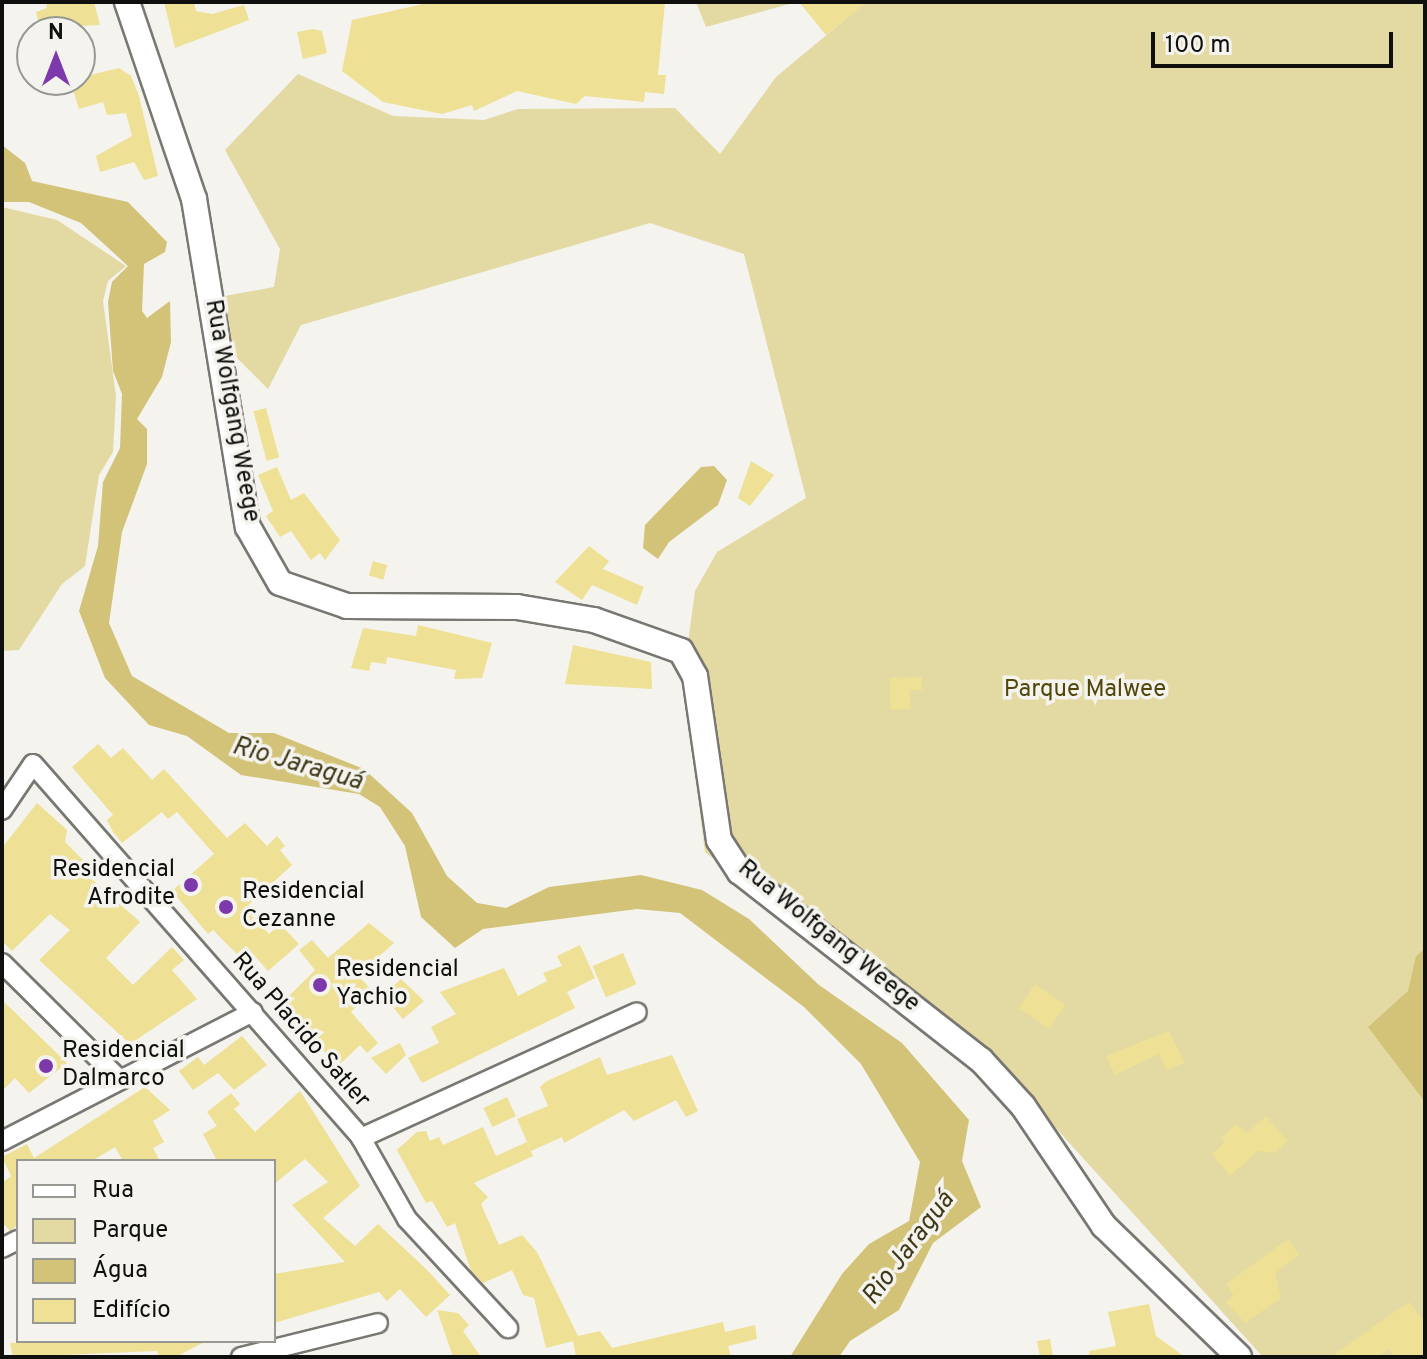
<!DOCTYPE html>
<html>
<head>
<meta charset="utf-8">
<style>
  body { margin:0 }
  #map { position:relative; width:1427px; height:1359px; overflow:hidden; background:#f4f3ed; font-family:Overpass,sans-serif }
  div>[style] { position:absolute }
  .green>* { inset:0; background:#e3d9a3 }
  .water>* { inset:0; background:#d2c379 }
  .building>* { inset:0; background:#eee094; transform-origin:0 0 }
  .roads { filter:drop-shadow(2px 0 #787772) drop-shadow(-2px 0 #787772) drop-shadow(0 2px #787772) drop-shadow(0 -2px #787772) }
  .minor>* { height:18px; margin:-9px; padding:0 9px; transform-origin:9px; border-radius:9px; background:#fff }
  .tertiary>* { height:24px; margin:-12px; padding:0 12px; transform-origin:12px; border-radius:12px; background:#fff }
  .dots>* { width:22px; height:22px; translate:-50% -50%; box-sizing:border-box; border:4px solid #f4f3ed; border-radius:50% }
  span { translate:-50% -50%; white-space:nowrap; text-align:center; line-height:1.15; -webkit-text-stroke:7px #f4f3ed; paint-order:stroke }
  .street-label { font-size:24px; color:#0f0f0d }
  .park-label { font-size:24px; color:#52470b }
  .poi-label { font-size:24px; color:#0f0f0d }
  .right { translate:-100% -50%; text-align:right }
  .left { translate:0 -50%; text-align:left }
  .water-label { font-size:26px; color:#3f3918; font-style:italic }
  .frame { position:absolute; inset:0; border:4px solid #0f0f0d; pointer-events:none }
  .legend { position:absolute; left:16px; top:1159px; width:260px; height:184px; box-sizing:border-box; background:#f4f3ed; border:2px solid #989893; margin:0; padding:10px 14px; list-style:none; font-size:24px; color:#0f0f0d }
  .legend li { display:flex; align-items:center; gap:16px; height:40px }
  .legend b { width:40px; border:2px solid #989893 }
  .north { position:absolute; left:16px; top:16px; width:80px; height:80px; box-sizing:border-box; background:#f4f3ed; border:2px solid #989893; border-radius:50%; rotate:0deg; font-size:22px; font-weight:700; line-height:32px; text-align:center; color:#0f0f0d }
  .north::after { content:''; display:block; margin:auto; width:28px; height:36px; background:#7d38ab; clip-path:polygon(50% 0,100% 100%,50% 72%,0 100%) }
  .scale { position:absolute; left:1151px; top:32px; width:242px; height:36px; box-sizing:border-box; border:4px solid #0f0f0d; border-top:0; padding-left:10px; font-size:24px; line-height:28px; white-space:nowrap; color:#0f0f0d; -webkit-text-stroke:6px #f4f3ed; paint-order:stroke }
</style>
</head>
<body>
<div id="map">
  <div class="green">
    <i style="clip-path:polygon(696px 2px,797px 2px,706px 27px)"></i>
    <i style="clip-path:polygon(866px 2px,1425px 2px,1425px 1357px,1263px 1357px,1035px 1105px,705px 852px,683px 679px,695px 591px,717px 552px,806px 498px,744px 254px,650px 223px,301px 325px,268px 389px,234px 355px,225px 296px,274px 287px,280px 249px,225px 150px,298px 74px,393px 116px,484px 120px,518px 109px,675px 108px,720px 154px,776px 77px)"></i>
    <i style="clip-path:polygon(2px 207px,57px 220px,126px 266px,108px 281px,103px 301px,116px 396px,113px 452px,99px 475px,85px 566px,62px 584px,19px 650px,2px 651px)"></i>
  </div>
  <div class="water">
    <i style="clip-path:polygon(2px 145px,25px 163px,32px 181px,128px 202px,167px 242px,165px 252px,144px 264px,142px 311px,147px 318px,170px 301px,171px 342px,162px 377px,137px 419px,147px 429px,147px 464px,122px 532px,109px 623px,132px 676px,229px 733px,274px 733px,364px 769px,412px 813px,447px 876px,477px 903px,506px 908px,549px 887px,641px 875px,702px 890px,749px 919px,819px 985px,902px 1043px,969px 1120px,962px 1161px,981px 1207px,933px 1243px,899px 1310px,850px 1341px,839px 1357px,790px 1357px,842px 1274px,869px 1244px,909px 1221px,920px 1162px,861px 1064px,804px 1007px,680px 913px,637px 909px,483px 929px,455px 948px,421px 917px,405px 846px,380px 807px,359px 794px,241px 775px,187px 736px,149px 725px,105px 678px,79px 611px,98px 546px,103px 482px,120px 448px,122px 394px,113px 371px,108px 302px,112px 282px,128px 266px,81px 223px,29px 202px,2px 202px)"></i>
    <i style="clip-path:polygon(714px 466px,727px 480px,718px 505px,669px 542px,658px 559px,643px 548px,645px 525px,701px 467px)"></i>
    <i style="clip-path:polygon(1425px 949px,1425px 1102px,1368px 1027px,1408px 991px,1416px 956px)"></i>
  </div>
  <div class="building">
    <i style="clip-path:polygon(46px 2px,94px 2px,100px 25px,40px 28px,36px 12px,47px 8px)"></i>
    <i style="clip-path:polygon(164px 2px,194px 2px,196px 11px,212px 14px,244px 5px,249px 20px,175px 48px)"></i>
    <i style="clip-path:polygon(432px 2px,665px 2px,658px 75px,666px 75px,664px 94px,645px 92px,644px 102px,585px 96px,576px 104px,517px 91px,474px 111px,472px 105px,442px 114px,383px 102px,342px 71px,352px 20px)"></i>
    <i style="clip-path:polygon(799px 2px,867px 2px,826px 35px)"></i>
    <i style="clip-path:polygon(313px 29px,322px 31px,327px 53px,303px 59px,297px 32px)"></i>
    <i style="clip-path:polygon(119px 68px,131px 76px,139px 96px,158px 176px,144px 180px,134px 162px,100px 172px,96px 156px,132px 136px,126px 113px,107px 115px,103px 102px,79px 109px,70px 80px)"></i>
    <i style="left:266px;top:408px;width:51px;height:13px;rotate:75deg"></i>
    <i style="clip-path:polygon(751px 461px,774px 475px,750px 506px,738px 498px)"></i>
    <i style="clip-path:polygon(277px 467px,291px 500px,304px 493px,340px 540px,325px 560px,320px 553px,311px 560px,291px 531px,280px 537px,266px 516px,273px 511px,258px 475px)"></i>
    <i style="clip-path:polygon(589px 546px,609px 561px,603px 569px,644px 587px,637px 605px,592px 585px,582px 600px,555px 582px)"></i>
    <i style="left:373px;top:561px;width:15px;height:15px;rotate:16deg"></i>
    <i style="clip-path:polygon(418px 625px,492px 643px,482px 678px,454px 679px,456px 670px,387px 657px,386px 664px,371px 662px,369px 671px,351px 668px,363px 628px,416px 636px)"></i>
    <i style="clip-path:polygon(573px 645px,651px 662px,652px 689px,565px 684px)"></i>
    <i style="clip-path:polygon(922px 677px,922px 690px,910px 690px,911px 709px,890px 710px,890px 678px)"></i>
    <i style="clip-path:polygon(98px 744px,111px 758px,123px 748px,152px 780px,164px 769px,227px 838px,245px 823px,267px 846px,277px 836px,285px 846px,280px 850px,292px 865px,245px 908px,269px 934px,280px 924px,299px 944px,268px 971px,246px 946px,237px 954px,213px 930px,208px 934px,172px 891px,214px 854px,177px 812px,168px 819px,162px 812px,122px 843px,113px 832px,107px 820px,113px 815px,72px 767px)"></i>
    <i style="clip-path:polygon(37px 803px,67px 830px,65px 842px,91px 868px,85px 873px,140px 922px,106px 958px,133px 985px,172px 947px,184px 960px,172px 970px,197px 999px,130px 1044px,39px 960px,70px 930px,50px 914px,12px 951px,2px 941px,2px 848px)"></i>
    <i style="clip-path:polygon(369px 923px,394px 943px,358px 975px,372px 991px,351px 1012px,378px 1043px,367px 1053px,360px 1045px,337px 1067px,297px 1019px,291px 1024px,277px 1008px,315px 970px,299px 950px,312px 940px,328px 958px)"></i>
    <i style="clip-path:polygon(580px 945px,595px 978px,567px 992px,575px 1008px,422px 1083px,408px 1058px,439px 1043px,431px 1027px,456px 1014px,440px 992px,504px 968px,518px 996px,547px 981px,543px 973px,562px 966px,557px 956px)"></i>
    <i style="left:623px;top:953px;width:34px;height:33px;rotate:67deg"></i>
    <i style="clip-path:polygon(401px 979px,424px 1001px,403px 1019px,383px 996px)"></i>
    <i style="left:1035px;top:984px;width:37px;height:29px;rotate:34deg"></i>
    <i style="clip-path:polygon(2px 1000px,67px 1063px,29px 1093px,15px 1078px,2px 1091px)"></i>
    <i style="clip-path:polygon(1169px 1031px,1185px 1063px,1166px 1070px,1159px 1054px,1115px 1075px,1106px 1056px)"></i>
    <i style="clip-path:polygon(242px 1036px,267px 1065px,234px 1090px,218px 1073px,193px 1090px,179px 1071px,198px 1057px,204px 1065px)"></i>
    <i style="clip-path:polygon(400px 1043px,406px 1055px,386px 1074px,371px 1058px)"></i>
    <i style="clip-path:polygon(672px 1055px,698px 1111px,686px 1117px,676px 1100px,634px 1121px,624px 1110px,564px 1143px,562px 1137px,531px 1151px,517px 1119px,548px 1106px,540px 1087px,547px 1081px,600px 1057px,607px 1075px)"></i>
    <i style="clip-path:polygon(145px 1087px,170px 1110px,153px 1121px,164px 1142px,153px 1148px,160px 1161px,123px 1161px,115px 1147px,92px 1161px,18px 1161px,18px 1224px,10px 1231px,2px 1222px,2px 1183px,11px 1176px,2px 1157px,27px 1144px,34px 1158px)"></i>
    <i style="clip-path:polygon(300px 1091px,360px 1186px,323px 1218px,355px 1246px,378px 1224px,427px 1270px,450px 1295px,426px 1317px,400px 1289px,387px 1301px,379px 1292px,274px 1323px,274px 1274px,345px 1262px,292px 1205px,328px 1182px,305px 1159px,274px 1184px,274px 1161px,217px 1161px,203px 1134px,217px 1126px,207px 1112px,231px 1093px,240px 1104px,234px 1109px,255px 1132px)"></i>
    <i style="left:507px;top:1097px;width:21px;height:26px;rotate:65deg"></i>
    <i style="clip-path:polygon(1266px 1116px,1288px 1141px,1275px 1153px,1258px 1151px,1230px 1176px,1212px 1154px,1225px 1142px,1221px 1138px,1236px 1124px,1247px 1133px)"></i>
    <i style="clip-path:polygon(483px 1127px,496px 1156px,527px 1142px,533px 1156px,474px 1183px,488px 1197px,481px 1204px,499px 1245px,522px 1235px,537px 1252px,578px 1336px,600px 1331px,612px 1348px,723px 1322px,725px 1332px,755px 1325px,757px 1339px,728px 1346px,731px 1357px,576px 1357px,573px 1341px,546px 1348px,534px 1298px,523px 1295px,512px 1270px,483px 1283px,471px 1271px,455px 1223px,447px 1227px,432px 1201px,426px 1203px,397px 1150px,417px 1132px,426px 1131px,430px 1141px,439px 1137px,443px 1145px)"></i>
    <i style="clip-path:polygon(1288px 1239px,1299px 1255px,1275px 1273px,1281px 1298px,1245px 1323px,1226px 1302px,1234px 1296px,1226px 1284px)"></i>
    <i style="clip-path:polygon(1409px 1302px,1425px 1323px,1425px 1357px,1394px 1357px,1389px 1349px,1378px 1357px,1330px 1357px)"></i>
    <i style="clip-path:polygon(1149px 1304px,1156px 1336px,1185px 1357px,1090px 1357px,1089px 1351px,1116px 1346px,1108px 1312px)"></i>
    <i style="clip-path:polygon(437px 1310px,458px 1313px,469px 1325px,463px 1331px,481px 1357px,453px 1357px)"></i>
    <i style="clip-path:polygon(1050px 1339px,1053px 1357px,1040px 1357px,1037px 1341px)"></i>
    <i style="clip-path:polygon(206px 1341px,176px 1357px,159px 1357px,157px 1351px,13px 1357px,10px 1343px)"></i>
  </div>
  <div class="roads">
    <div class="minor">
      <i style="left:2px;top:810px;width:55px;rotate:-56deg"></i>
      <i style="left:33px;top:764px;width:497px;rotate:48.7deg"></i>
      <i style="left:361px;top:1138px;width:303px;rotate:-24.5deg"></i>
      <i style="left:2px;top:963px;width:166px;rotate:44.8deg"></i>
      <i style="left:361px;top:1138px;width:93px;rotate:60.4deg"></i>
      <i style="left:407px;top:1219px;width:149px;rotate:47.2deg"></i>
      <i style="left:2px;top:1141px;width:282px;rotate:-27.2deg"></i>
      <i style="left:2px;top:1248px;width:18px;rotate:-27deg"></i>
      <i style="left:241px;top:1357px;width:141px;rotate:-13.9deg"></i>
    </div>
    <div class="tertiary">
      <i style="left:127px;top:2px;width:208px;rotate:71.2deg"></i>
      <i style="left:194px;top:199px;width:332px;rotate:80.7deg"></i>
      <i style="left:248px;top:527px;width:64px;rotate:60.3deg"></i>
      <i style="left:280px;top:583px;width:71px;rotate:18.9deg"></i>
      <i style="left:347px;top:606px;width:170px;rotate:0.3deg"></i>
      <i style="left:517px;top:607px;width:78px;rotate:9.6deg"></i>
      <i style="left:594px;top:620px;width:92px;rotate:19.6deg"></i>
      <i style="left:681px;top:651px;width:29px;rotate:61deg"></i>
      <i style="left:695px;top:676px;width:166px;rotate:81.7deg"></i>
      <i style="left:719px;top:840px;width:38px;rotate:57deg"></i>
      <i style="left:740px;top:872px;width:306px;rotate:38deg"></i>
      <i style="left:981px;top:1060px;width:62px;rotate:47.6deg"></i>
      <i style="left:1023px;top:1106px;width:145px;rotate:56deg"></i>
      <i style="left:1104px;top:1226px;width:188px;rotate:44.1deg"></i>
    </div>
  </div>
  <div class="dots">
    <i style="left:191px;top:885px;background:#7d38ab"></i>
    <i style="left:226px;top:907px;background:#7d38ab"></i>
    <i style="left:320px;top:985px;background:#7d38ab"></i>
    <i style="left:46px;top:1066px;background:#7d38ab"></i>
  </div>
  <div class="street-label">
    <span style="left:231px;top:411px;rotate:80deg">Rua Wolfgang Weege</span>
    <span style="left:828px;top:937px;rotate:39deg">Rua Wolfgang Weege</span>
    <span style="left:300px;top:1031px;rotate:49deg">Rua Placido Satler</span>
  </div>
  <div class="park-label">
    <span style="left:1085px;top:691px">Parque Malwee</span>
  </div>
  <div class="poi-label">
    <span class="right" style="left:175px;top:885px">Residencial<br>Afrodite</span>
    <span class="left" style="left:242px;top:907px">Residencial<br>Cezanne</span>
    <span class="left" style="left:336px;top:985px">Residencial<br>Yachio</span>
    <span class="left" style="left:62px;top:1066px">Residencial<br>Dalmarco</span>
  </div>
  <div class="water-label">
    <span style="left:297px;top:765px;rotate:16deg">Rio Jaraguá</span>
    <span style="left:909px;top:1249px;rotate:-53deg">Rio Jaraguá</span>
  </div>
  <div class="frame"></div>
  <ul class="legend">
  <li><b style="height:10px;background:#fff"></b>Rua</li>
  <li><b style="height:22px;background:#e3d9a3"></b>Parque</li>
  <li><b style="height:22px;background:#d2c379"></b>Água</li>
  <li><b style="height:22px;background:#eee094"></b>Edifício</li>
  </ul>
  <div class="north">N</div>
  <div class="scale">100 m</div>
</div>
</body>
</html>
